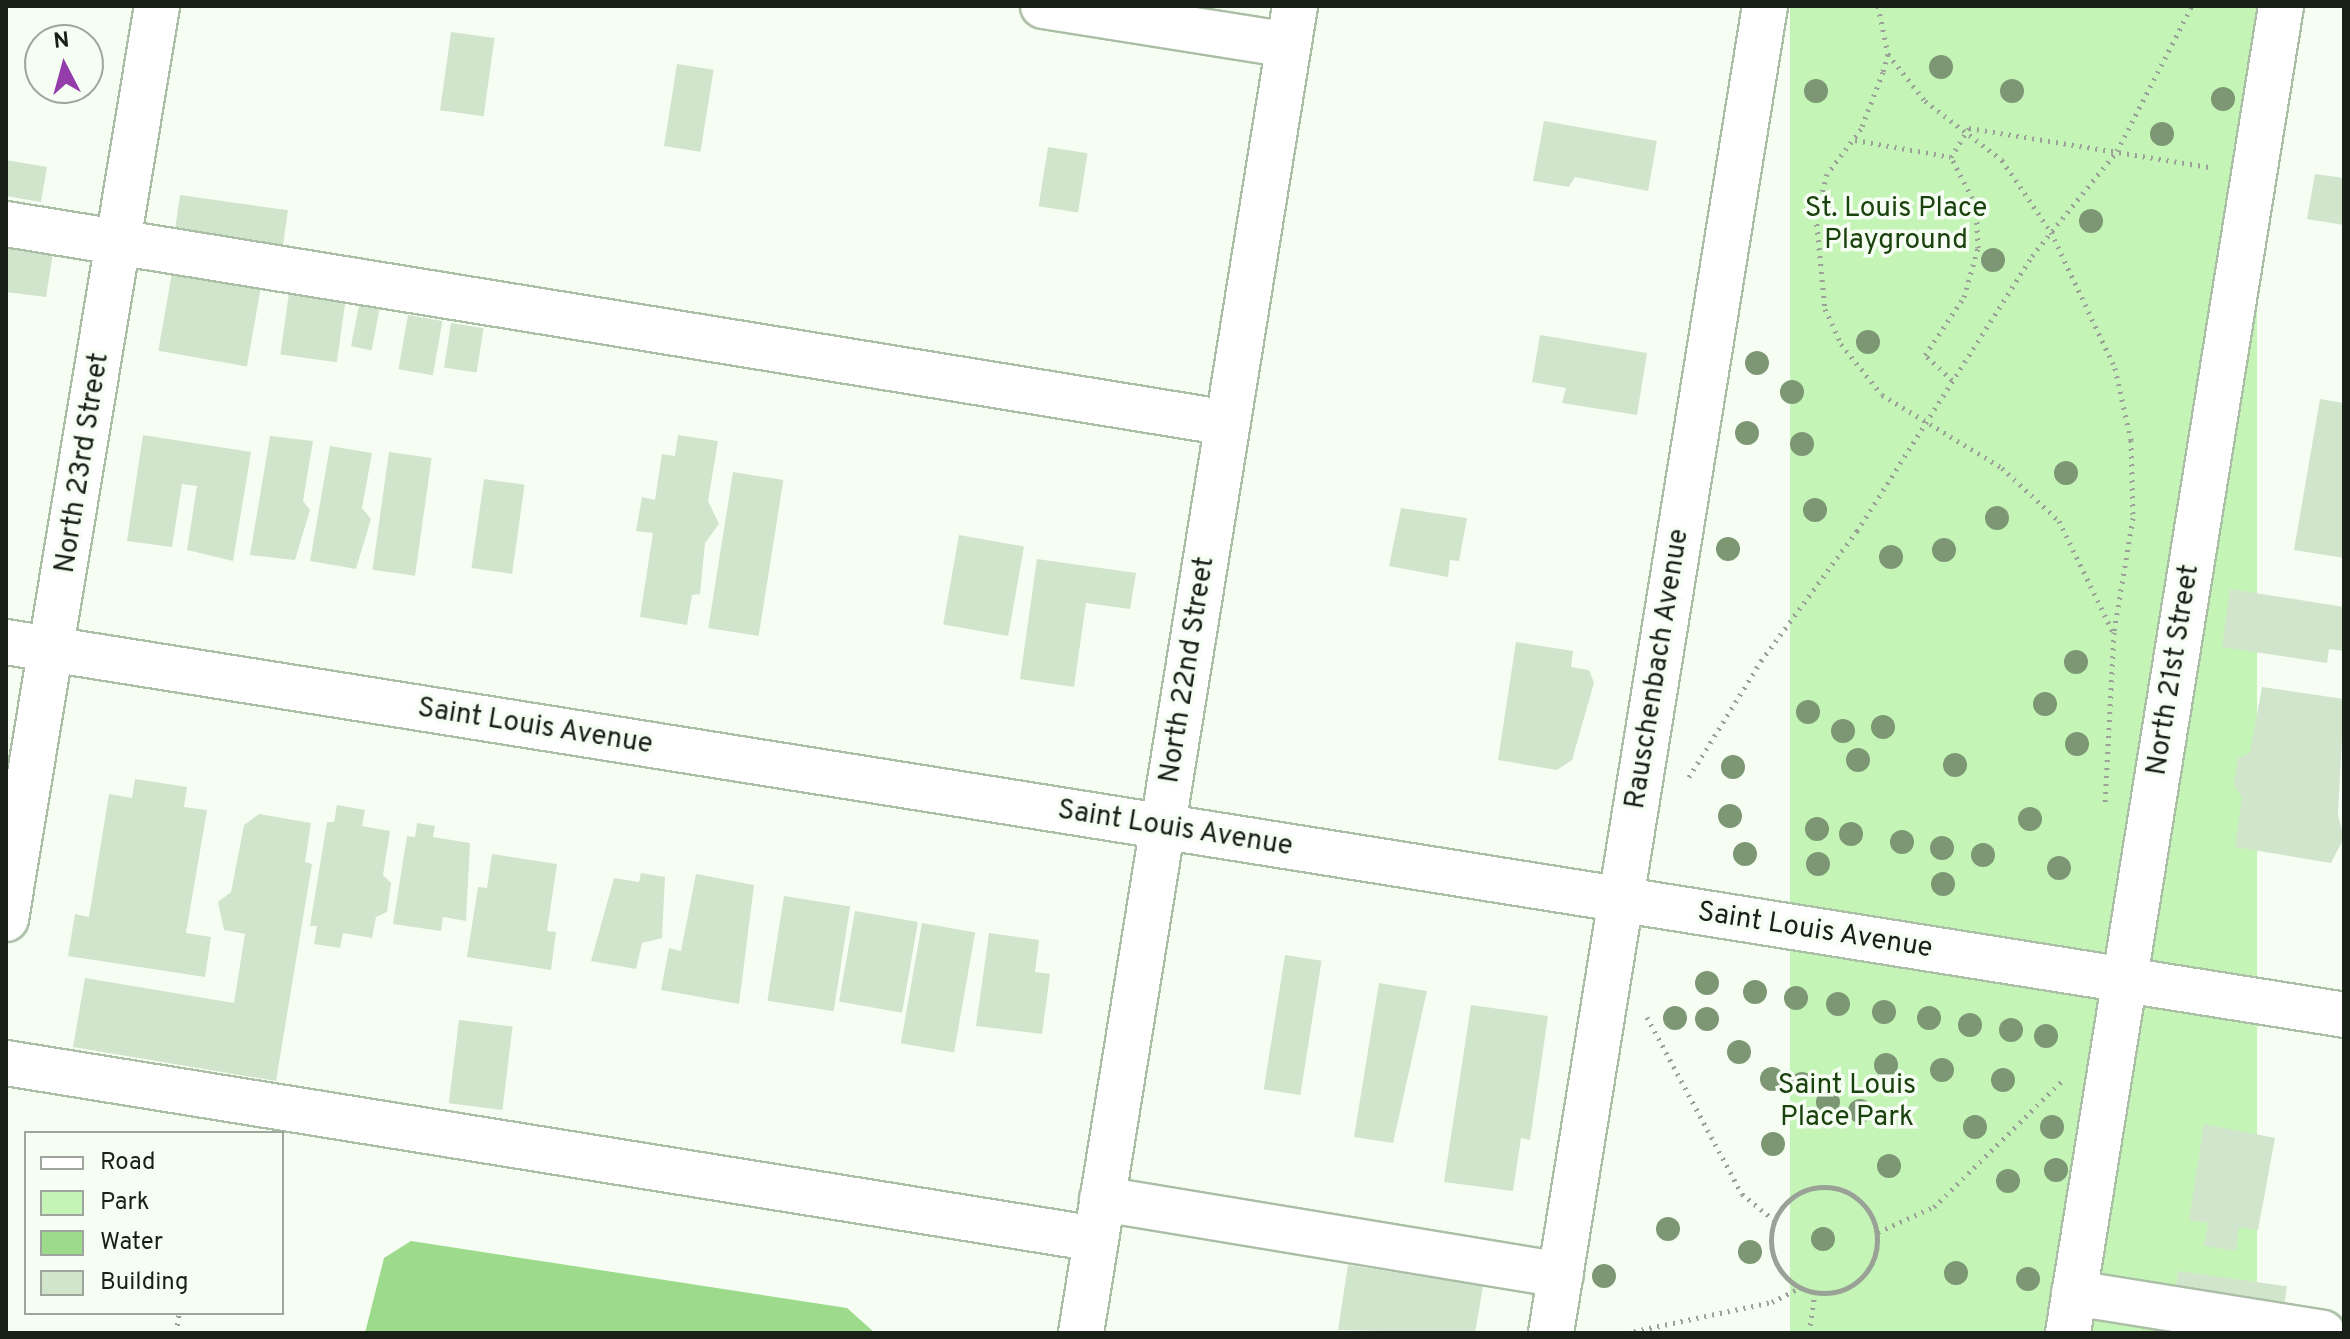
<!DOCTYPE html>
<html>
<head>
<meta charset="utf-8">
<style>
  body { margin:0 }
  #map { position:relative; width:2350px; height:1339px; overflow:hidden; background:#f6fef4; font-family:Overpass,sans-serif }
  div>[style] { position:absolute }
  .green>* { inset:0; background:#c4f5b7; transform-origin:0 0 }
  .water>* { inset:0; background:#9dda8b }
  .building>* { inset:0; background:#d1e4cc; transform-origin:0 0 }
  .path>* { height:5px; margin-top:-2.5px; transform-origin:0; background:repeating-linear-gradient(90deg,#9aa298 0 2px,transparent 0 8px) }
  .path>.ring { margin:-2.5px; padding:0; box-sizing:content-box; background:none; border:5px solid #9aa298; border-radius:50% }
  .roads { filter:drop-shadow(2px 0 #abbea6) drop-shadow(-2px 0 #abbea6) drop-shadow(0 2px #abbea6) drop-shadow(0 -2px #abbea6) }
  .minor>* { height:44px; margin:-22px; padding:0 22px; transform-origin:22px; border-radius:22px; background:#fff }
  .trees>* { width:24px; height:24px; margin:-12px; border-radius:50%; background:#7d9774 }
  span { translate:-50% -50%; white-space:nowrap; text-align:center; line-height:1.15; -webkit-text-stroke:7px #f6fef4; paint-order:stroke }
  .park-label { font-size:28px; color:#1a420c }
  .street-label { font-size:28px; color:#192017 }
  .frame { position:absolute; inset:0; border:8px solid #192017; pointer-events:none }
  .legend { position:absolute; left:24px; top:1131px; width:260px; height:184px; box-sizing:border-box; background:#f6fef4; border:2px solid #9ea59c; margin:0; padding:10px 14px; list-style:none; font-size:24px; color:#192017 }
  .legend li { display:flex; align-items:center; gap:16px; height:40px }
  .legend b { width:40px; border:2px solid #9ea59c }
  .north { position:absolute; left:24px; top:24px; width:80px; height:80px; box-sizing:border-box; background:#f6fef4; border:2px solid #9ea59c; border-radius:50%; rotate:354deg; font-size:22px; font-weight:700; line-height:32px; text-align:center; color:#192017 }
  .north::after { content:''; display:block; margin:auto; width:28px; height:36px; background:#943daa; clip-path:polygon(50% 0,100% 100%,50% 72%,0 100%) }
</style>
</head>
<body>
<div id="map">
  <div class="green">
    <i style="left:1790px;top:6px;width:467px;height:1344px"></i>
  </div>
  <div class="water">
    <i style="clip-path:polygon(411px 1241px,847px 1308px,875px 1333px,365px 1333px,384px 1258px)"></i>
  </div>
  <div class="building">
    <i style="left:451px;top:32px;width:44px;height:79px;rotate:8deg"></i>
    <i style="left:677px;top:64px;width:37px;height:83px;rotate:9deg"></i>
    <i style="clip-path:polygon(1544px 121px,1657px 141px,1648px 191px,1575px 177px,1569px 187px,1533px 181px)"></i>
    <i style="left:1048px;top:147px;width:40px;height:60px;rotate:9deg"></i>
    <i style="clip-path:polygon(6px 160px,47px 167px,41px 202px,6px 196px)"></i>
    <i style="clip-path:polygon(2315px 174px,2344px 178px,2344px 225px,2307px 219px)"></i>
    <i style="left:180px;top:195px;width:109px;height:39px;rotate:8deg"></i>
    <i style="clip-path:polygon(6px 246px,53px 253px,46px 297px,6px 292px)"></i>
    <i style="left:172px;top:273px;width:90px;height:79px;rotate:10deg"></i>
    <i style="left:289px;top:293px;width:57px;height:62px;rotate:8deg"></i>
    <i style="left:359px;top:305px;width:21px;height:42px;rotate:11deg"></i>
    <i style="left:408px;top:315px;width:35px;height:55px;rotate:10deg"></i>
    <i style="left:451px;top:323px;width:33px;height:45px;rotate:9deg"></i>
    <i style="clip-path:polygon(1540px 335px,1647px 353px,1637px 415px,1562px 403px,1566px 388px,1532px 382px)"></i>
    <i style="clip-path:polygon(2320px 399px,2344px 403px,2344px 558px,2294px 550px)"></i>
    <i style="clip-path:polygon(143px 435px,251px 452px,233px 561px,187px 550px,197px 486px,182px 484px,172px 547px,127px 541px)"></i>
    <i style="clip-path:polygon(678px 435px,718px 441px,708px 501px,719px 524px,705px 543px,700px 594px,692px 595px,687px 625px,640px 617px,653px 533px,636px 531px,642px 497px,655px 500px,662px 454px,675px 456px)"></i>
    <i style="clip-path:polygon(270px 436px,313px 441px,303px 501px,310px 510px,295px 560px,250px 555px)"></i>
    <i style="clip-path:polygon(330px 446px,372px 453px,362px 508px,371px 519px,356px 569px,310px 561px)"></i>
    <i style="left:389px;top:452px;width:43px;height:119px;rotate:8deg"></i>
    <i style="left:733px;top:472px;width:51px;height:158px;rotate:9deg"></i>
    <i style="left:484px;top:479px;width:41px;height:90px;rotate:8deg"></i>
    <i style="clip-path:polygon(1401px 508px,1467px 518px,1459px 561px,1450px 560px,1448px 577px,1389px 566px)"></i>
    <i style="left:959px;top:535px;width:66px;height:91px;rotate:10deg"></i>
    <i style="clip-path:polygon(1037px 559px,1136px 573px,1130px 609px,1086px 603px,1074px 687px,1020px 679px)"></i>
    <i style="clip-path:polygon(2230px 589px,2344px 607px,2344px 651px,2329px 649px,2327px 663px,2222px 647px)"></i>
    <i style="clip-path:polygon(1516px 642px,1573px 651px,1571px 667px,1589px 670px,1594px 683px,1572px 760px,1557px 770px,1498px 760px)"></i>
    <i style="clip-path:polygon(2262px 687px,2344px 699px,2338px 815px,2344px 838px,2331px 863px,2235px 847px,2242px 797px,2234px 785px,2238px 758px,2250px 753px)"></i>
    <i style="clip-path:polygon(135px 779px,187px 787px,184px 807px,207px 810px,186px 933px,211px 937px,205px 977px,68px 956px,75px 914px,89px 917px,109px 794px,132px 798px)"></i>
    <i style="clip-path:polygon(337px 805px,365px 810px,362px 826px,390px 831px,383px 875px,391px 883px,387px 912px,376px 917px,372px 938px,343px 933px,340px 948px,314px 944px,317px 926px,310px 926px,327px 822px,334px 822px)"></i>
    <i style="clip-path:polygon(259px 814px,311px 823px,305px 862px,312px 864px,276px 1081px,73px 1047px,85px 978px,234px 1003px,245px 934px,224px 930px,218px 902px,231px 892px,244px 825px)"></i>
    <i style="clip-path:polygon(417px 823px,435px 826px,433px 837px,470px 843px,466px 921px,443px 917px,441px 931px,393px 924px,407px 836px,415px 837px)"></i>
    <i style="clip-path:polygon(492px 854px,557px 864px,547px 931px,556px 932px,551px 970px,467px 957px,478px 887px,487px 888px)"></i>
    <i style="clip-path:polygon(641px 873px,665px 877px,662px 938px,642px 943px,636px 969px,591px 961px,614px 878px,639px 882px)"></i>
    <i style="clip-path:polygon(696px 874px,754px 885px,739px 1004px,661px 990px,669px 948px,681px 951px)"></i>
    <i style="left:784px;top:896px;width:67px;height:106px;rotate:9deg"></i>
    <i style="left:855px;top:911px;width:64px;height:92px;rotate:10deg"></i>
    <i style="left:922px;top:923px;width:54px;height:122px;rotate:10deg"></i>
    <i style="clip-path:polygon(989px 933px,1039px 940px,1035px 972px,1050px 974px,1042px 1034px,976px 1026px)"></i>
    <i style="left:1285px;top:955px;width:37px;height:136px;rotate:9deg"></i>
    <i style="clip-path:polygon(1379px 983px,1427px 991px,1393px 1143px,1354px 1137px)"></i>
    <i style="clip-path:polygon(1471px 1005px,1548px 1016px,1530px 1140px,1521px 1138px,1513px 1191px,1444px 1182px)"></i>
    <i style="left:459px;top:1020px;width:54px;height:84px;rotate:7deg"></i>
    <i style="clip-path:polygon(2204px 1124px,2275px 1138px,2258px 1230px,2239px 1227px,2236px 1251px,2204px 1246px,2208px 1223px,2189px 1220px)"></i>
    <i style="clip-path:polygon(1348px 1265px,1483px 1286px,1475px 1333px,1338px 1330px)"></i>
    <i style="left:2178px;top:1271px;width:110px;height:27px;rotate:8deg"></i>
  </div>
  <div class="path">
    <i style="left:1878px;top:6px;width:49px;rotate:78.2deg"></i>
    <i style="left:1888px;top:54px;width:19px;rotate:106deg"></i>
    <i style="left:1883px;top:72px;width:61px;rotate:111.1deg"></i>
    <i style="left:1861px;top:129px;width:56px;rotate:127.1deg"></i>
    <i style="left:1827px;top:174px;width:43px;rotate:104.7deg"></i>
    <i style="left:1816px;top:216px;width:93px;rotate:84.5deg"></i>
    <i style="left:1825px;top:309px;width:38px;rotate:65deg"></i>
    <i style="left:1841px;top:344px;width:65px;rotate:51.2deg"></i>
    <i style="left:1882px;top:395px;width:140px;rotate:31.3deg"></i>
    <i style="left:2002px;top:468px;width:78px;rotate:42.9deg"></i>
    <i style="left:2059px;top:521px;width:123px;rotate:64.1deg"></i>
    <i style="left:1888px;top:54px;width:60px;rotate:51.8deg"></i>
    <i style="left:1925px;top:101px;width:97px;rotate:37.5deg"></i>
    <i style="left:2002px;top:160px;width:87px;rotate:55.8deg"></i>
    <i style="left:2051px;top:232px;width:150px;rotate:64.8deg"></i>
    <i style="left:2115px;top:368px;width:74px;rotate:77.5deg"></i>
    <i style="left:2131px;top:440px;width:78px;rotate:88.5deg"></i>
    <i style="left:2133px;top:518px;width:116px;rotate:99.5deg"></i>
    <i style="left:2114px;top:632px;width:171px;rotate:93deg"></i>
    <i style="left:1855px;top:140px;width:97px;rotate:10deg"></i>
    <i style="left:1952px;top:380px;width:37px;rotate:-137deg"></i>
    <i style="left:1925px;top:355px;width:70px;rotate:-56.1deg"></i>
    <i style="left:1964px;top:297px;width:51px;rotate:-74.1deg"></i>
    <i style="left:1978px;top:248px;width:43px;rotate:-92.7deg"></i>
    <i style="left:1976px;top:205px;width:54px;rotate:-117.5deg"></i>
    <i style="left:1951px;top:157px;width:34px;rotate:-58deg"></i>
    <i style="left:1969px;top:128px;width:245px;rotate:9.2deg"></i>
    <i style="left:1689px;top:777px;width:137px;rotate:-58.2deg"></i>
    <i style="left:1761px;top:661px;width:162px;rotate:-53.6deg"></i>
    <i style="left:1857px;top:531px;width:326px;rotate:-57.5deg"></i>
    <i style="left:2032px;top:256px;width:135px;rotate:-51deg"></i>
    <i style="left:2117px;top:151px;width:163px;rotate:-62.7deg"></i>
    <i style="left:1647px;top:1017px;width:201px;rotate:61.8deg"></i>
    <i style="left:1742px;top:1194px;width:41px;rotate:39.1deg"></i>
    <i class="ring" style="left:1771px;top:1187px;width:101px;height:101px"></i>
    <i style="left:1878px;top:1232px;width:61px;rotate:-24.1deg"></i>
    <i style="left:1934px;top:1207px;width:181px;rotate:-44.6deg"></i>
    <i style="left:176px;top:1333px;width:20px;rotate:-81deg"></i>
    <i style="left:1626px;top:1333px;width:149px;rotate:-12deg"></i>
    <i style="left:1772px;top:1302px;width:30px;rotate:-27deg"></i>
    <i style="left:1809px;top:1333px;width:40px;rotate:-81.5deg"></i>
  </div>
  <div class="roads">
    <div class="minor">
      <i style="left:1043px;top:6px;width:248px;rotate:9deg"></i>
      <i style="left:6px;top:224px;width:1238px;rotate:9.25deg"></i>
      <i style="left:6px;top:642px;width:2368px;rotate:9.06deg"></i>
      <i style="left:6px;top:919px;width:925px;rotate:-80.61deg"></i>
      <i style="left:6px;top:1063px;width:1104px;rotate:9.17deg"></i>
      <i style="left:1102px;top:1199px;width:465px;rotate:9.4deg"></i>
      <i style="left:2074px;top:1293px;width:252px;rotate:9.1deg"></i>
      <i style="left:1081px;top:1333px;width:1344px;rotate:-80.84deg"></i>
      <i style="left:1551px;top:1333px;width:1344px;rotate:-80.84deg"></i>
      <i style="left:2068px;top:1333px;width:1344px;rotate:-80.88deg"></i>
    </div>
  </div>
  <div class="trees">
    <i style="left:1941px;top:67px"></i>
    <i style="left:1816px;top:91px"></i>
    <i style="left:2012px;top:91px"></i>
    <i style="left:2223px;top:99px"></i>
    <i style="left:2162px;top:134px"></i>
    <i style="left:2091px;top:221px"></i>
    <i style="left:1993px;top:260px"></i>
    <i style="left:1868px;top:342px"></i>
    <i style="left:1757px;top:363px"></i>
    <i style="left:1792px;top:392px"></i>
    <i style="left:1747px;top:433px"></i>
    <i style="left:1802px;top:444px"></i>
    <i style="left:2066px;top:473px"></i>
    <i style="left:1815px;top:510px"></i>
    <i style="left:1997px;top:518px"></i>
    <i style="left:1728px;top:549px"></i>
    <i style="left:1944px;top:550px"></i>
    <i style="left:1891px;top:557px"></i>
    <i style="left:2076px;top:662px"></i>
    <i style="left:2045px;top:704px"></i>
    <i style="left:1808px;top:712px"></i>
    <i style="left:1883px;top:727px"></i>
    <i style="left:1843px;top:731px"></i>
    <i style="left:2077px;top:744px"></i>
    <i style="left:1858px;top:760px"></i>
    <i style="left:1955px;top:765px"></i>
    <i style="left:1733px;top:767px"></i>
    <i style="left:1730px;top:816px"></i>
    <i style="left:2030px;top:819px"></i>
    <i style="left:1817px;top:829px"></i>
    <i style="left:1851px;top:834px"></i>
    <i style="left:1902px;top:842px"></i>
    <i style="left:1942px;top:848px"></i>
    <i style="left:1745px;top:854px"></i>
    <i style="left:1983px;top:855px"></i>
    <i style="left:1818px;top:864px"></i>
    <i style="left:2059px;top:868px"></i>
    <i style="left:1943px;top:884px"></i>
    <i style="left:1707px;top:983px"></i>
    <i style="left:1755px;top:992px"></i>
    <i style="left:1796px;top:998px"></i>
    <i style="left:1838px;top:1004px"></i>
    <i style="left:1884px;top:1012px"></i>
    <i style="left:1675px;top:1018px"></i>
    <i style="left:1929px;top:1018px"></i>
    <i style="left:1707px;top:1019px"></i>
    <i style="left:1970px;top:1025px"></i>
    <i style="left:2011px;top:1030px"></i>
    <i style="left:2046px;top:1036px"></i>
    <i style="left:1739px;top:1052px"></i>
    <i style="left:1886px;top:1065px"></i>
    <i style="left:1942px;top:1070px"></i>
    <i style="left:1772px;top:1079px"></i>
    <i style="left:2003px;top:1080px"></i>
    <i style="left:1802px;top:1084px"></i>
    <i style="left:1828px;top:1102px"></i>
    <i style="left:1860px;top:1111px"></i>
    <i style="left:1975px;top:1127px"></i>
    <i style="left:2052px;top:1127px"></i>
    <i style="left:1773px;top:1144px"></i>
    <i style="left:1889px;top:1166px"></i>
    <i style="left:2056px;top:1170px"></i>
    <i style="left:2008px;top:1181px"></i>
    <i style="left:1668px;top:1229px"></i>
    <i style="left:1823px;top:1239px"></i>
    <i style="left:1750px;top:1252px"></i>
    <i style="left:1956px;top:1273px"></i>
    <i style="left:1604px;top:1276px"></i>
    <i style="left:2028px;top:1279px"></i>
  </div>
  <div class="park-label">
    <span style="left:1896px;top:225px">St. Louis Place<br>Playground</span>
    <span style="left:1847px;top:1102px">Saint Louis<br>Place Park</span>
  </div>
  <div class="street-label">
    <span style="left:83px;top:463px;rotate:-81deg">North 23rd Street</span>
    <span style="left:1658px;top:669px;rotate:-81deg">Rauschenbach Avenue</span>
    <span style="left:1188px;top:670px;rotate:-81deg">North 22nd Street</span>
    <span style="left:2174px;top:670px;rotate:-81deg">North 21st Street</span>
    <span style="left:535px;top:727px;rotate:9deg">Saint Louis Avenue</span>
    <span style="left:1175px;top:829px;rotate:9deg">Saint Louis Avenue</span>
    <span style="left:1815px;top:931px;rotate:9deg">Saint Louis Avenue</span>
  </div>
  <div class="frame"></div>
  <ul class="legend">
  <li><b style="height:10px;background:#fff"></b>Road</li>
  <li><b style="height:22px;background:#c4f5b7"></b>Park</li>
  <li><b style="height:22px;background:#9dda8b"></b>Water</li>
  <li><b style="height:22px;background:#d1e4cc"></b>Building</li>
  </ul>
  <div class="north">N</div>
</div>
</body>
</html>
